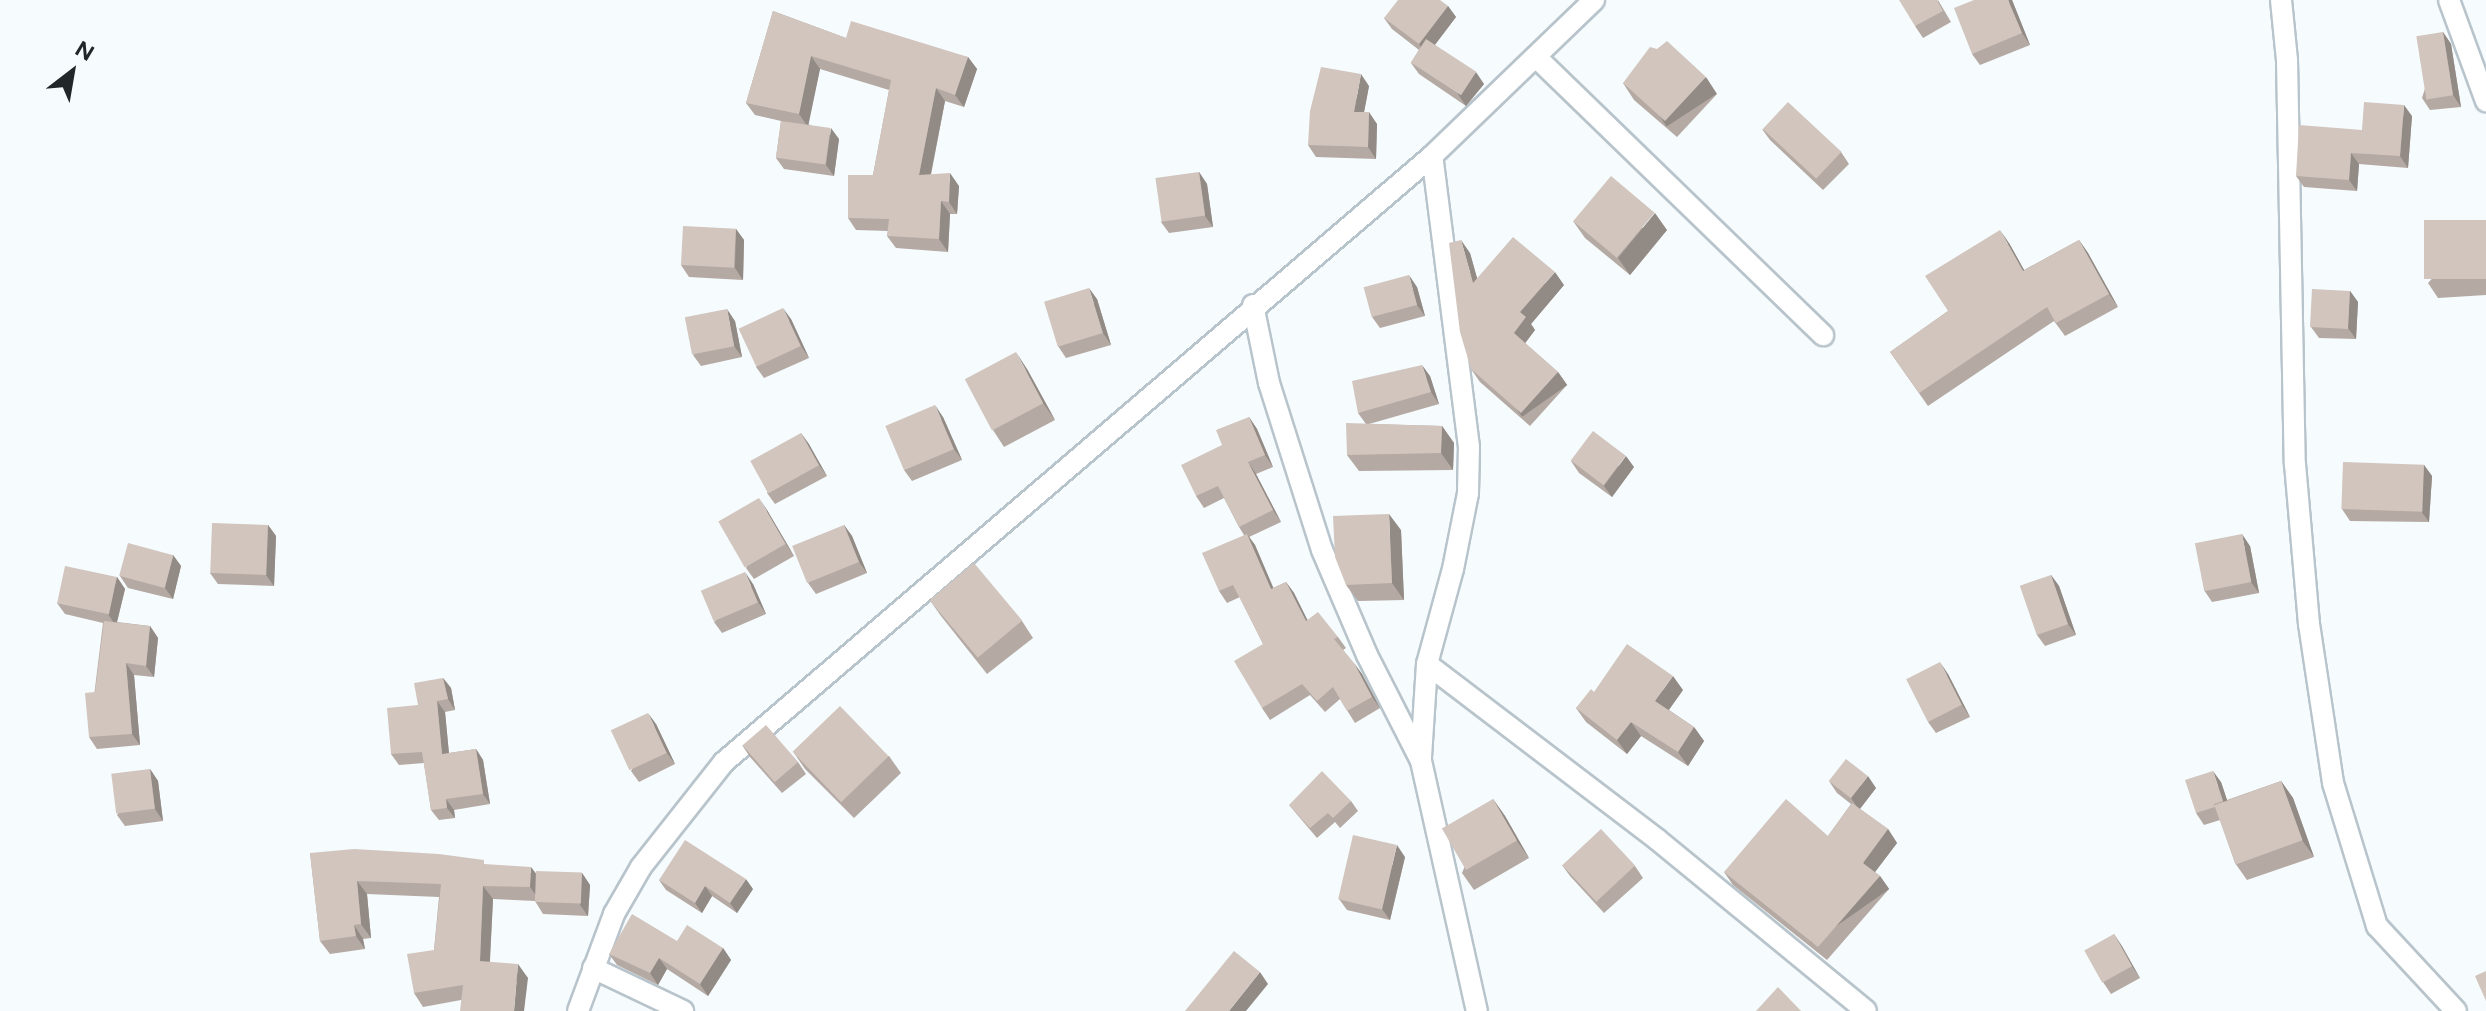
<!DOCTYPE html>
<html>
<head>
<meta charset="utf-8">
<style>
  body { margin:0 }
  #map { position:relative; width:2486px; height:1011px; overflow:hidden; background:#f6fbfe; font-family:Figtree,sans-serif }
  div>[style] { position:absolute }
  .roads { filter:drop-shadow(2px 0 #b8c4cb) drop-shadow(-2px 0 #b8c4cb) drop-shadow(0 2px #b8c4cb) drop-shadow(0 -2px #b8c4cb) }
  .street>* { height:20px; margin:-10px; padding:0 10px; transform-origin:10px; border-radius:10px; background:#fff }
  .wall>* { inset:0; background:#b4a9a3 }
  .shaded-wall>* { inset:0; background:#928a85; transform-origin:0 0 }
  .building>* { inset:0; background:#d1c5be; transform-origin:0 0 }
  span { translate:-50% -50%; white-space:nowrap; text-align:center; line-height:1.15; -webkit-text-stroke:7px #f6fbfe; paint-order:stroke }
  .north { position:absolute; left:32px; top:32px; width:80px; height:80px; -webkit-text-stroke:6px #f6fbfe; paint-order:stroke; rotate:31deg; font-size:22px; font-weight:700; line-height:32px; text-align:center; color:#212629 }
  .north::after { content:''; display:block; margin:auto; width:28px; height:36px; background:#212629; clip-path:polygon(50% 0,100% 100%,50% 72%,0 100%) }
</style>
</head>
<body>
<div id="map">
  <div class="roads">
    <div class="street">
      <i style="left:2281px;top:0;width:60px;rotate:84.3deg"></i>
      <i style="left:2287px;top:60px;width:404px;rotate:88.9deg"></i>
      <i style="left:2295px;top:464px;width:161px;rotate:85deg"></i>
      <i style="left:2309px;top:624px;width:161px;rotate:81.4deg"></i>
      <i style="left:2333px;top:783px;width:150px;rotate:72.9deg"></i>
      <i style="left:2377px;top:926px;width:116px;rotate:47.1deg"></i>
      <i style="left:2449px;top:0;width:108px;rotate:69.9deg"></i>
      <i style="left:1536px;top:57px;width:400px;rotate:44.1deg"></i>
      <i style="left:1253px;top:305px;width:80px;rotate:78.4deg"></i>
      <i style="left:1269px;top:383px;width:175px;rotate:72.4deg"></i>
      <i style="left:1322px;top:550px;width:114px;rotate:66.8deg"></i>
      <i style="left:1367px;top:655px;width:119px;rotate:63deg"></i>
      <i style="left:1421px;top:761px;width:256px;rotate:77.4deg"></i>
      <i style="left:1427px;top:664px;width:290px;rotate:37.3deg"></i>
      <i style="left:1658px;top:840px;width:269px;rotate:39.4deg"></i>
      <i style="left:1421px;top:757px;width:93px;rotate:-86.3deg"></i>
      <i style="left:1427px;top:664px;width:98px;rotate:-74.7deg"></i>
      <i style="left:1453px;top:569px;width:77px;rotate:-78.8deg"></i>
      <i style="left:1468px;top:493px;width:46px;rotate:-88.8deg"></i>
      <i style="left:1469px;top:447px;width:293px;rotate:-97.2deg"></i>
      <i style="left:593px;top:968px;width:100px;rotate:25.5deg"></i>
      <i style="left:578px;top:1011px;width:103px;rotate:-69.6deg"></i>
      <i style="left:614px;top:914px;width:54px;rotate:-60.1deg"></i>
      <i style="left:641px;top:867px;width:134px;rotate:-51.7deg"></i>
      <i style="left:724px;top:762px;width:932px;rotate:-40.56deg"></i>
      <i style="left:1432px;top:156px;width:225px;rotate:-43.9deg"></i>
    </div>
  </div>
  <div class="wall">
    <i style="clip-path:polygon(1938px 0,1951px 22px,1923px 38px,1915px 26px)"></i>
    <i style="clip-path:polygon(2012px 0,2030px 45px,1980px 65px,1972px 54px)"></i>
    <i style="clip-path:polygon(1448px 6px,1456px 17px,1435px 45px,1484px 84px,1466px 106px,1419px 74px,1411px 63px,1419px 50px,1392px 29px,1384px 18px)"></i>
    <i style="clip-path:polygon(773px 11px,846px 38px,968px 57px,977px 69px,964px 107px,945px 101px,931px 175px,959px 186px,957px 214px,950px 214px,948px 252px,896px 248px,887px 236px,888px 231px,856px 230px,848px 218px,873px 175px,889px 90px,820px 69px,808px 124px,839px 139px,834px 176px,784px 169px,776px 158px,781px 121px,755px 115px,746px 103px)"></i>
    <i style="clip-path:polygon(2443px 32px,2451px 44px,2461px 107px,2430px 110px,2422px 98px)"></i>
    <i style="clip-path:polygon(1623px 83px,1717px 94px,1677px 137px,1634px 100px)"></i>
    <i style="clip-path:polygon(1369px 86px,1364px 112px,1377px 124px,1376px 159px,1316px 157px,1308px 145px)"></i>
    <i style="clip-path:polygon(2412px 116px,2408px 168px,2359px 164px,2357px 191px,2304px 187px,2296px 176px,2362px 130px)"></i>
    <i style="clip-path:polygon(1762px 129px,1841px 152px,1849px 164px,1823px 190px,1770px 140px)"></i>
    <i style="clip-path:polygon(1199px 172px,1207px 184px,1213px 227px,1169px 233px,1161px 222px)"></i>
    <i style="clip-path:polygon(2486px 220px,2486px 295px,2438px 298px,2428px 283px)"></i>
    <i style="clip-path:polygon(1573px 221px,1667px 230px,1630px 275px,1585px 238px)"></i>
    <i style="clip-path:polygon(736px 229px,744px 240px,743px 280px,689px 277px,681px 265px)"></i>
    <i style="clip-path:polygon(2079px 240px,2088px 253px,2118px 307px,2065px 336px,2054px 321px,1928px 406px,1890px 352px,1948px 311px,2009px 243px,2024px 270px)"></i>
    <i style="clip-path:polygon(1470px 253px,1477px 278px,1564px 285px,1531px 324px,1535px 330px,1525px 343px,1558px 372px,1567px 385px,1530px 426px,1480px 382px,1471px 369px)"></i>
    <i style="clip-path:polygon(1417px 287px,1425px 316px,1380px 328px,1372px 317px)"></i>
    <i style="clip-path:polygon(2350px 291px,2358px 302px,2356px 339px,2319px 338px,2311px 327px)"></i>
    <i style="clip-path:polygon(1097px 299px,1111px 345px,1066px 358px,1058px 346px)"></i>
    <i style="clip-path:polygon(791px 319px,809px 358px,764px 378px,756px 367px)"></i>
    <i style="clip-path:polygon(735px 321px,742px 357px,701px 366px,693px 355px)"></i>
    <i style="clip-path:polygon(1027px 369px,1055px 420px,1004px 447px,993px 430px)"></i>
    <i style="clip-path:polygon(1430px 376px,1439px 404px,1369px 424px,1442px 426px,1454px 443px,1453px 470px,1359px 471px,1347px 455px,1366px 424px,1358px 413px)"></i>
    <i style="clip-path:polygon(943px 417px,962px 460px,912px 481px,904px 470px)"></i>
    <i style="clip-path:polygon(1249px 417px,1257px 429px,1273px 467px,1256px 474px,1281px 522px,1249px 537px,1255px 545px,1273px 588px,1286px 582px,1294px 593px,1307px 620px,1338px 637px,1346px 648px,1343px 650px,1362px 674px,1380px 708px,1355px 723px,1340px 699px,1325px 712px,1310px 695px,1270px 720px,1262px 708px,1263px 644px,1240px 597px,1227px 603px,1219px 591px,1244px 535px,1239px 527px,1224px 498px,1204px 508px,1196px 496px,1222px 445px)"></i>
    <i style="clip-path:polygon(801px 433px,827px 476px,775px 504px,767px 493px)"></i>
    <i style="clip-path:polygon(1571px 461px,1634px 467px,1612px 497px,1579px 473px)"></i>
    <i style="clip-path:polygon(2424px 465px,2432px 476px,2429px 522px,2350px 521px,2342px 509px)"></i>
    <i style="clip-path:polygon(767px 510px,794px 556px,754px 579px,746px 568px)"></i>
    <i style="clip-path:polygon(268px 525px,276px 536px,274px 586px,218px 584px,210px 573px)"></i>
    <i style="clip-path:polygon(844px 525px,852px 536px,867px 573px,816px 594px,808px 583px)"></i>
    <i style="clip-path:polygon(1401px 530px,1404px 600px,1358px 601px,1346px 585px)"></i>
    <i style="clip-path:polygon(2250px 546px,2259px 593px,2212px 602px,2204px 590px)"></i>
    <i style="clip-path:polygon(173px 555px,181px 566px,173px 599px,128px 588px,120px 576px)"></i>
    <i style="clip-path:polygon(2051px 575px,2059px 586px,2076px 635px,2045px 646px,2037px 635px)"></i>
    <i style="clip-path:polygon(117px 577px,125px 589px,117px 622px,150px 626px,158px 638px,154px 677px,134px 675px,140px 745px,97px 749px,89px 737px,103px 623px,65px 614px,57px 603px)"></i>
    <i style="clip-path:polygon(753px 584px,766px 614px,722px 633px,714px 622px)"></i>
    <i style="clip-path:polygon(929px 599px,1022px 621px,1033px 638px,987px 674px,941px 616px)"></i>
    <i style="clip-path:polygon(1948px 674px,1970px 717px,1936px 733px,1928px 722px)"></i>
    <i style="clip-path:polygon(443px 678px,451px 688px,455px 710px,445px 712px,449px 753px,476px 749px,483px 760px,490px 804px,454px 810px,455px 818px,439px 820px,431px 810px,424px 763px,399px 765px,391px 754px,418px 705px)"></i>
    <i style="clip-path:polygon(1683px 690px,1669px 710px,1694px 727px,1704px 741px,1688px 766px,1641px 736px,1627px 754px,1586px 722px,1576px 708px,1594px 692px)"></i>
    <i style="clip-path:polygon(656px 724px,675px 764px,639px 782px,631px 771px)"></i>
    <i style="clip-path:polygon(742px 745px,798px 762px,806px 774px,782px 793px,750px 757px)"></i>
    <i style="clip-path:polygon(794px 753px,889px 756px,901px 773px,854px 818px,805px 769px)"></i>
    <i style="clip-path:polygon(150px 769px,158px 781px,163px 821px,125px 826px,117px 815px)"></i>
    <i style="clip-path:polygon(1829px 781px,1876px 788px,1860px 809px,1888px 829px,1897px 843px,1875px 872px,1880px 876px,1889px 889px,1827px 960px,1733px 885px,1724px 872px,1828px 836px,1851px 804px,1837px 793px)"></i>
    <i style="clip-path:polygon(2281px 781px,2293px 798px,2314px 857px,2247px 880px,2235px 863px,2220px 820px,2204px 825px,2196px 813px,2221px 782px,2227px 800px)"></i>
    <i style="clip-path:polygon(1493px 799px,1505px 816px,1529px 858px,1474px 890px,1462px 873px)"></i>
    <i style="clip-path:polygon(1351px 801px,1358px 811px,1340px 828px,1335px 822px,1317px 838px,1289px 805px)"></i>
    <i style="clip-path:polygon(310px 853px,488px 865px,536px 874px,582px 873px,590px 885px,588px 916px,543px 914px,535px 901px,493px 899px,490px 962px,528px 978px,461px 1000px,423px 1007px,414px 993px,434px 950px,439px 897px,367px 894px,371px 938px,363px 939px,365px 949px,330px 954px,320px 941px)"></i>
    <i style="clip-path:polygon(1405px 857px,1390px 920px,1347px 910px,1339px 899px)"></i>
    <i style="clip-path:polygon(1562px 865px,1635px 866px,1643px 878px,1604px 913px,1570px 876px)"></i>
    <i style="clip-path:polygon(659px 880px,753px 889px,737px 913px,712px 896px,702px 913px,666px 890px)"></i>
    <i style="clip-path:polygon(2114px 934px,2140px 978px,2111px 994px,2103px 982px)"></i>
    <i style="clip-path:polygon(677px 941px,723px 948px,731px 960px,708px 996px,667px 969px,658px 985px,617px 965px,609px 954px)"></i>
  </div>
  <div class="shaded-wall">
    <i style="clip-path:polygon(2008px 0,2012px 0,2030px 45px,2022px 33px)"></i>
    <i style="clip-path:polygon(1448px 6px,1456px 17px,1427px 55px,1419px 44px)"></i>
    <i style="clip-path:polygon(2443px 32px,2451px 44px,2461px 107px,2453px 95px)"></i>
    <i style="clip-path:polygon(811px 56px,820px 69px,808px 127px,799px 114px)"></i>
    <i style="clip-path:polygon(968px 57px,977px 69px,964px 107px,955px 95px)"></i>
    <i style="clip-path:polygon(1476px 72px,1484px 84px,1466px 106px,1458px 94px)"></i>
    <i style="clip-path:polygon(1361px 74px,1369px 86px,1362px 123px,1354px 112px)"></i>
    <i style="left:1706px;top:77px;width:20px;height:60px;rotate:57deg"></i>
    <i style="clip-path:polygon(936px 88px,945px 101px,928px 188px,919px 175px)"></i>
    <i style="clip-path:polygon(2404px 105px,2412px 116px,2408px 168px,2400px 156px)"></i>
    <i style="clip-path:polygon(1369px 112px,1377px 124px,1376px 159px,1368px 147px)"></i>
    <i style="clip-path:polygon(831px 128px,839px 139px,834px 176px,826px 165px)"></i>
    <i style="clip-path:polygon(2351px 153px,2359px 164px,2357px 191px,2349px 180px)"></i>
    <i style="clip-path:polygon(1199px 172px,1207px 184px,1213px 227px,1205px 216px)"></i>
    <i style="clip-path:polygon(950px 173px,959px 186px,957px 214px,949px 202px)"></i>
    <i style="clip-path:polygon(941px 201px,950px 214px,948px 252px,939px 239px)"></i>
    <i style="clip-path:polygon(1655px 213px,1667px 230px,1630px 275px,1618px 258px)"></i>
    <i style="clip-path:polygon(736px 229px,744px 240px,743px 280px,735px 268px)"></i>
    <i style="clip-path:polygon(2000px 230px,2009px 243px,2032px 284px,2023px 271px)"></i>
    <i style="clip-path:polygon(1461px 240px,1470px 253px,1482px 296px,1473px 283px)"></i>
    <i style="clip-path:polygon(2079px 240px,2088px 253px,2118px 307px,2109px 294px)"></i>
    <i style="clip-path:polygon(1555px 272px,1564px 285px,1531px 324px,1535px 330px,1523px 346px,1514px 333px,1520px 312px)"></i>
    <i style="clip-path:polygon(1409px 275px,1417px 287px,1425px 316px,1417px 305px)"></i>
    <i style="clip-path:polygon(1089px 288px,1097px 299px,1111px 345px,1103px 333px)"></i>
    <i style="clip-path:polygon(2350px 291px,2358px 302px,2356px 339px,2348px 328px)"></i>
    <i style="clip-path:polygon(783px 308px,791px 319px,809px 358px,801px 346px)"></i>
    <i style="clip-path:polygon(727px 309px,735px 321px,742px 357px,734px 346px)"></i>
    <i style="clip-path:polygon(1016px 352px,1027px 369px,1055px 420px,1043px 403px)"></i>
    <i style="clip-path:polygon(1422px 365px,1430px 376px,1439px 404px,1431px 392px)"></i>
    <i style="left:1558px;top:372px;width:16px;height:55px;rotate:55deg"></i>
    <i style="clip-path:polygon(935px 405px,943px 417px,962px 460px,954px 449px)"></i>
    <i style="clip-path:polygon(1249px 417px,1257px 429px,1273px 467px,1265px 455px)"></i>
    <i style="clip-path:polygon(1442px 426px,1454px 443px,1453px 470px,1441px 453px)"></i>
    <i style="clip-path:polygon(801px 433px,809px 444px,827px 476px,819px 465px)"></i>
    <i style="clip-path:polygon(1626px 456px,1634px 467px,1612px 497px,1604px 486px)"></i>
    <i style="clip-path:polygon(1248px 462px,1256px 474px,1281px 522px,1273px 510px)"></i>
    <i style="clip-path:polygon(2424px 465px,2432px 476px,2429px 522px,2421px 511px)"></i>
    <i style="clip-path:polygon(759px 498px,767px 510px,794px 556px,786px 544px)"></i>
    <i style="clip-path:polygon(1389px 514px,1401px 530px,1404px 600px,1392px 583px)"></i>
    <i style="clip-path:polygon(268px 525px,276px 536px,274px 586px,266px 575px)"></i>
    <i style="clip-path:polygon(844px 525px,852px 536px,867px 573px,859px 562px)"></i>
    <i style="clip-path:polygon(1247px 534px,1255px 545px,1279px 601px,1271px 589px)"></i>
    <i style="clip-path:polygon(2242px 534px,2250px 546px,2259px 593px,2251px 582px)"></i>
    <i style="clip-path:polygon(173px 555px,181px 566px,173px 599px,165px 588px)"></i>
    <i style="clip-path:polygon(745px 572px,753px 584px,766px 614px,758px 602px)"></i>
    <i style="clip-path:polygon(2051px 575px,2059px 586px,2076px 635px,2068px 624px)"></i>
    <i style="clip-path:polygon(117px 577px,125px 589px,116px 626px,108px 614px)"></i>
    <i style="clip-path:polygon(1286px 582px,1294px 593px,1314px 633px,1306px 621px)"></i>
    <i style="clip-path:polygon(150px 626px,158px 638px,154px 677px,146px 666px)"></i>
    <i style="clip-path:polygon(1940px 662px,1948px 674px,1970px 717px,1962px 705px)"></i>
    <i style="clip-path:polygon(126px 663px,134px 675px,140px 745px,132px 734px)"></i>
    <i style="clip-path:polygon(1354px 663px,1362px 674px,1380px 708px,1372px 697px)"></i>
    <i style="clip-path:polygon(1673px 676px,1683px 690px,1665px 715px,1655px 701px)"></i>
    <i style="clip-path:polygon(443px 678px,451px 688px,455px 710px,448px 699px)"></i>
    <i style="clip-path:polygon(437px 701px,445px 712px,450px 765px,442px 754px)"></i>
    <i style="clip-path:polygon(648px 713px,656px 724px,675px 764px,667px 753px)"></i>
    <i style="clip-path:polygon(1631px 722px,1641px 736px,1627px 754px,1617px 740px)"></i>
    <i style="clip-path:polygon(1694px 727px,1704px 741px,1688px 766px,1678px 752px)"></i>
    <i style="clip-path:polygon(476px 749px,483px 760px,490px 804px,483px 794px)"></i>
    <i style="clip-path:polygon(150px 769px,158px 781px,163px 821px,155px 809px)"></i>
    <i style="clip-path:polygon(2213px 771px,2221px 782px,2232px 815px,2224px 804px)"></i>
    <i style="clip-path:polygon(1868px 776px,1876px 788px,1859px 810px,1851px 798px)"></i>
    <i style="clip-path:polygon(2281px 781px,2293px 798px,2314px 857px,2302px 840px)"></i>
    <i style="clip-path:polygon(446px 799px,454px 810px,455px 818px,447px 808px)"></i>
    <i style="clip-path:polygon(1493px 799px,1505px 816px,1529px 858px,1517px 841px)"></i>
    <i style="clip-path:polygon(1888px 829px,1897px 843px,1872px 876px,1863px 863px)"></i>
    <i style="clip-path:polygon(1397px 845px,1405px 857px,1390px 920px,1382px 909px)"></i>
    <i style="clip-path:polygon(531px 867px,541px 880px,540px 901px,530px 887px)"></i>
    <i style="clip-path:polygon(582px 873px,590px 885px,588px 916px,580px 905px)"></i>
    <i style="left:1880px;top:876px;width:16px;height:94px;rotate:55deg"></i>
    <i style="clip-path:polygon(746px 879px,753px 889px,737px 913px,730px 903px)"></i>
    <i style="clip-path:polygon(357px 881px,367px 894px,371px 938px,361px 924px)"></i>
    <i style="clip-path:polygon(483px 886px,493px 899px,489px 974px,480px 961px)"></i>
    <i style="clip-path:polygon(705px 886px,712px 896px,702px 913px,695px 903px)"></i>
    <i style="clip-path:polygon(354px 925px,363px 939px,365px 949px,356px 936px)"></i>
    <i style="clip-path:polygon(2114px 934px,2122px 946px,2140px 978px,2132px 966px)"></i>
    <i style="clip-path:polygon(723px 948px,731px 960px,708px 996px,700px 984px)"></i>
    <i style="clip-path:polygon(659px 958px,667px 969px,658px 985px,650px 973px)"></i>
    <i style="clip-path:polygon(518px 964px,528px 978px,524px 1011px,514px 1011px)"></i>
    <i style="clip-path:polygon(1260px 972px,1268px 984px,1246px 1011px,1229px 1011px)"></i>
  </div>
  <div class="building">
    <i style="clip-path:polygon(1398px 0,1440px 0,1448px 6px,1419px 44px,1384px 18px)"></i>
    <i style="clip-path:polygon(1899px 0,1937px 0,1943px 11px,1915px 26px)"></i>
    <i style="clip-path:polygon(1974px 0,2008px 0,2022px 33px,1972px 54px,1954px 8px)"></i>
    <i style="clip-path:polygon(773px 11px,846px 38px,851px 21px,968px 57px,955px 95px,936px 88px,919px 175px,950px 173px,949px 202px,941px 201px,939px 239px,887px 236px,889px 219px,848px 218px,848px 175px,873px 175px,891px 80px,811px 56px,799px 114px,746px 103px)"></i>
    <i style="left:2443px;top:32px;width:64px;height:27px;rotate:81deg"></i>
    <i style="left:1426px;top:39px;width:60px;height:28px;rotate:33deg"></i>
    <i style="clip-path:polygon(1667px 41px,1706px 77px,1665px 121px,1623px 83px,1650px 47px,1657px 49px)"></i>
    <i style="clip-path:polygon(1321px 67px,1361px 74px,1354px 112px,1369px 112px,1368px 147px,1308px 145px,1310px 111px)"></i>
    <i style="left:1788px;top:102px;width:73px;height:37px;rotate:43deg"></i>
    <i style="clip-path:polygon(2364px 102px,2404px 105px,2400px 156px,2351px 153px,2349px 180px,2296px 176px,2299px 125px,2362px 130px)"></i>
    <i style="left:781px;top:121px;width:50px;height:37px;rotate:8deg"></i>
    <i style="left:1199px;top:172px;width:44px;height:44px;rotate:82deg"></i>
    <i style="left:1611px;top:176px;width:57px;height:59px;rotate:40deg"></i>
    <i style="left:2486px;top:220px;width:59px;height:62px;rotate:90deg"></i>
    <i style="left:683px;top:226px;width:53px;height:39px;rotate:3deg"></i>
    <i style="clip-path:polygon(2000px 230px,2023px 271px,2079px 240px,2109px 294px,2056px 323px,2047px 307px,1919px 393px,1890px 352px,1948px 311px,1925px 276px)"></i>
    <i style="clip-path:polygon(1513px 237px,1555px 272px,1520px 312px,1526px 317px,1514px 333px,1558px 372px,1521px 413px,1471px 369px,1460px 332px,1449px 243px,1461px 240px,1473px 283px)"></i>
    <i style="left:1409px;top:275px;width:31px;height:47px;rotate:75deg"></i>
    <i style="left:1089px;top:288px;width:47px;height:47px;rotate:73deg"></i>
    <i style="left:2312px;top:289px;width:38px;height:38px;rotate:3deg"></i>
    <i style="left:783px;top:308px;width:42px;height:49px;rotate:65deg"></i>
    <i style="left:727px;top:309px;width:38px;height:43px;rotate:79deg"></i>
    <i style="left:1016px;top:352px;width:58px;height:58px;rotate:62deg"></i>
    <i style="clip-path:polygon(1422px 365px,1431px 392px,1358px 413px,1352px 381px)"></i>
    <i style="left:935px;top:405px;width:48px;height:54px;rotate:67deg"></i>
    <i style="clip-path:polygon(1249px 417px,1265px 455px,1248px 462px,1273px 510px,1239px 527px,1218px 486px,1196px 496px,1181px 465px,1222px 445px,1216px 430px)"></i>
    <i style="clip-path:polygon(1346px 423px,1442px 426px,1441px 453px,1347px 455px)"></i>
    <i style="left:1593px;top:431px;width:41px;height:37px;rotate:37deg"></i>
    <i style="left:801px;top:433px;width:37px;height:58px;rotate:61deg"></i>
    <i style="left:2343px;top:462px;width:81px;height:47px;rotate:2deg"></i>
    <i style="left:759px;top:498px;width:53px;height:47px;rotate:60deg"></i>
    <i style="clip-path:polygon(1389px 514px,1392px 583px,1346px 585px,1335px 557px,1333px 516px)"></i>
    <i style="left:212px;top:523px;width:56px;height:50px;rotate:2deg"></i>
    <i style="left:844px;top:525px;width:40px;height:56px;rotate:68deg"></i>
    <i style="clip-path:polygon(1247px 534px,1271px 589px,1286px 582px,1306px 621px,1318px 612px,1338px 637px,1334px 639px,1354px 663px,1372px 697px,1347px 711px,1333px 687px,1317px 701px,1302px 684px,1262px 708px,1234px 661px,1263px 644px,1233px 585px,1219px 591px,1202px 553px)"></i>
    <i style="left:2242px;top:534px;width:49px;height:48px;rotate:79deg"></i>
    <i style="left:128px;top:543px;width:47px;height:34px;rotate:15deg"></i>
    <i style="left:974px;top:563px;width:75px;height:58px;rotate:50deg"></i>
    <i style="left:65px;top:566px;width:53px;height:38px;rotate:12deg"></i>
    <i style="left:745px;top:572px;width:33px;height:48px;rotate:67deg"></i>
    <i style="left:2051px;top:575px;width:52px;height:33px;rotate:71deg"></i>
    <i style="clip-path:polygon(104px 621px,150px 626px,146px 666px,126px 663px,132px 734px,89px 737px,85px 693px,95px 692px)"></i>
    <i style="clip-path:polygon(1627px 644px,1673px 676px,1655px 701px,1694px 727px,1678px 752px,1631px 722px,1617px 740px,1576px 708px,1591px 689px,1594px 692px)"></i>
    <i style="left:1940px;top:662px;width:48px;height:38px;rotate:63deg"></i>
    <i style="clip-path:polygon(443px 678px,448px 699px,437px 701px,442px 754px,476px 749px,483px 794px,446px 799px,447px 808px,431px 810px,422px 752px,391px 754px,387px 708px,418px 705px,414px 683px)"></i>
    <i style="left:840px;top:706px;width:70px;height:66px;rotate:46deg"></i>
    <i style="left:648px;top:713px;width:44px;height:41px;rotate:65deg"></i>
    <i style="left:766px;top:725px;width:49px;height:31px;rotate:49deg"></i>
    <i style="left:1846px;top:759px;width:28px;height:28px;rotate:38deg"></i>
    <i style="left:150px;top:769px;width:40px;height:39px;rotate:83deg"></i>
    <i style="clip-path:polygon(1322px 771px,1351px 801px,1333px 818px,1328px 813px,1310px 828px,1289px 805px)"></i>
    <i style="clip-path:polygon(2213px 771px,2223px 801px,2214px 804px,2215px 807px,2196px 813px,2185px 780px)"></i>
    <i style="left:2281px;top:781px;width:63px;height:71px;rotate:70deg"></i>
    <i style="left:1493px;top:799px;width:48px;height:59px;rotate:60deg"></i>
    <i style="clip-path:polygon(1786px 799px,1828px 836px,1852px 803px,1888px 829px,1863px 863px,1880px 876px,1818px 947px,1724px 872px)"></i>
    <i style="left:1601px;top:829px;width:50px;height:53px;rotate:47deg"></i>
    <i style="left:1353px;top:835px;width:45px;height:66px;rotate:13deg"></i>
    <i style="clip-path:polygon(685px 840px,746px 879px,730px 903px,705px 886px,695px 903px,659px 880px)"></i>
    <i style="clip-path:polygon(354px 849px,439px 854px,484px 860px,484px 864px,531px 867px,530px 887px,483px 886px,480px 961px,518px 964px,514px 1011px,460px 1011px,463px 985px,414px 993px,407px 954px,434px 950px,441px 884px,357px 881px,361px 924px,354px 925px,356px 936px,320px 941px,310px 853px)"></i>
    <i style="left:536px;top:871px;width:46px;height:31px;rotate:2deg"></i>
    <i style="clip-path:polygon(632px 914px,677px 941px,687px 925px,723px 948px,700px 984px,659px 958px,650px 973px,609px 954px)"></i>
    <i style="left:2114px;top:934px;width:37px;height:34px;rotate:61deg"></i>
    <i style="clip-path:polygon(1234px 951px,1260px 972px,1229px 1011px,1185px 1011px)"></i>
    <i style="clip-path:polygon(2486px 971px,2486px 1001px,2475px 976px)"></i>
    <i style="clip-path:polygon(1778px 987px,1801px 1011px,1756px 1011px)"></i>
  </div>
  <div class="north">N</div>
</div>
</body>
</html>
